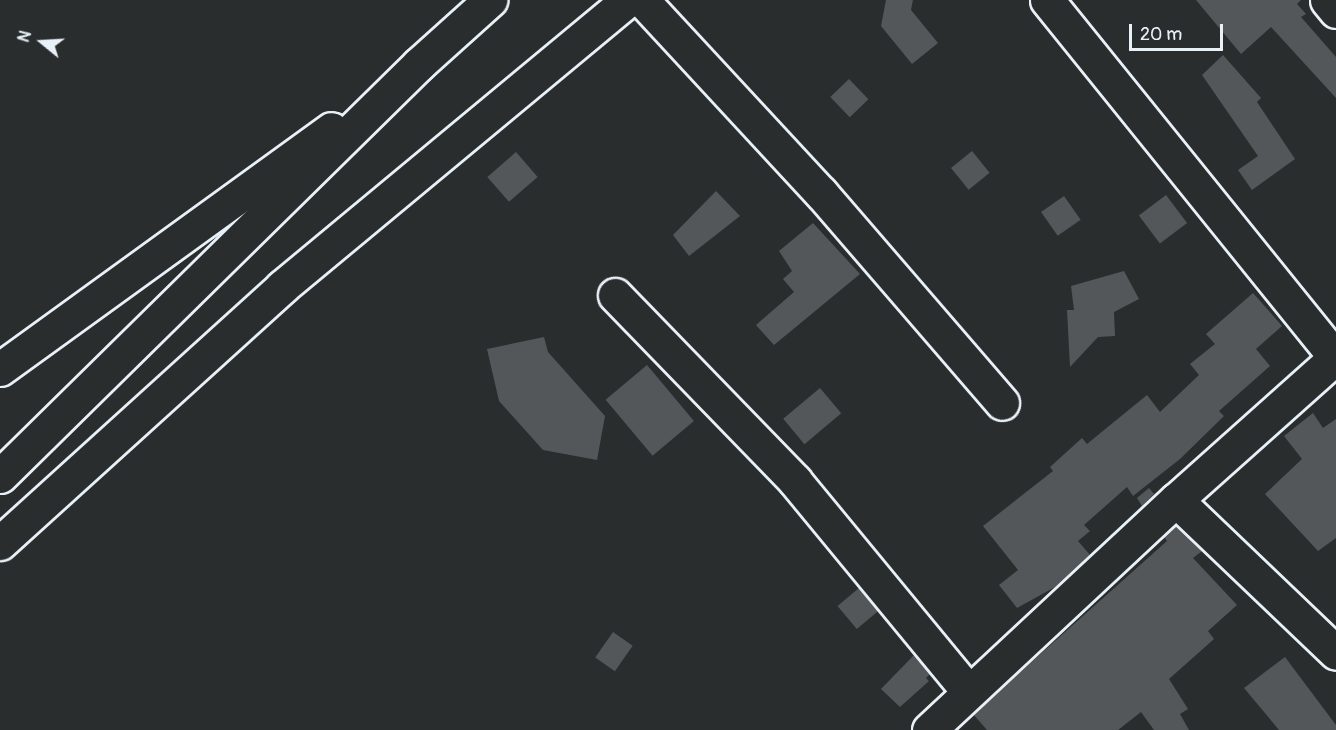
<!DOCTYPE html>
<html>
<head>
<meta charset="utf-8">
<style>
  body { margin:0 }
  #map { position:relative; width:1336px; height:730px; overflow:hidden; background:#2a2d2e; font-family:Pangolin,sans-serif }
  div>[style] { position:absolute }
  .building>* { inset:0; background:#535759; transform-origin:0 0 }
  .roads { filter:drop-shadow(2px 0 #e8f1f8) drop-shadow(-2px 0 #e8f1f8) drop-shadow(0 2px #e8f1f8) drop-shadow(0 -2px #e8f1f8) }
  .minor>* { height:33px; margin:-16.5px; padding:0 16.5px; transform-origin:16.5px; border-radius:16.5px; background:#2a2d2e }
  .major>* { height:33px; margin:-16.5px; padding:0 16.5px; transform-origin:16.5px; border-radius:16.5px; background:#2a2d2e }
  span { translate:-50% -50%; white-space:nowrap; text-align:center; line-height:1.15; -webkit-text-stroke:4.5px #2a2d2e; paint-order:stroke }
  .north { position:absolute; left:12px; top:12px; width:60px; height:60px; -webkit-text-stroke:4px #2a2d2e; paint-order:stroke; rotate:288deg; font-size:16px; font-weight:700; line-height:24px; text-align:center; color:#e8f1f8 }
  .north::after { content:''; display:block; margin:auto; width:21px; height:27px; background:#e8f1f8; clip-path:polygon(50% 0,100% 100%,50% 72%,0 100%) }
  .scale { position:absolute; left:1129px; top:24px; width:94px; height:27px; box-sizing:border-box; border:3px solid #e8f1f8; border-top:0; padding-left:8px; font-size:18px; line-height:21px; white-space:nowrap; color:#e8f1f8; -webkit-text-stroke:4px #2a2d2e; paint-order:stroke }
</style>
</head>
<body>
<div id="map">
  <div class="building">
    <i style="clip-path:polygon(886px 0,913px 0,911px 10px,938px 43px,912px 64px,881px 26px)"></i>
    <i style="clip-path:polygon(1196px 0,1301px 0,1297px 4px,1306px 14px,1301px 17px,1336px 57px,1336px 98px,1271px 27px,1241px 54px)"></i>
    <i style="clip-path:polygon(1223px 55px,1261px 98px,1257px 102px,1295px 159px,1252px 190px,1238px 170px,1258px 156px,1202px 75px)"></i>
    <i style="left:849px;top:79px;width:28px;height:26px;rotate:46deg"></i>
    <i style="left:972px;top:151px;width:28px;height:27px;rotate:51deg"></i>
    <i style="left:516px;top:152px;width:33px;height:38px;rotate:49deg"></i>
    <i style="clip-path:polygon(716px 191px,740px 216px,689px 256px,673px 235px)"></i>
    <i style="left:1166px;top:195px;width:35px;height:34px;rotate:53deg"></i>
    <i style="left:1064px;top:196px;width:29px;height:28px;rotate:55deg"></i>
    <i style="clip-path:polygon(813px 223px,860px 274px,774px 345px,756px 325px,794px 292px,783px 279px,792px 271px,779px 251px)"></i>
    <i style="clip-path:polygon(1124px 271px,1139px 299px,1114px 312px,1115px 336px,1098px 337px,1070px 367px,1067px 310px,1074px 310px,1071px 286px)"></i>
    <i style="clip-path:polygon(1253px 293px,1282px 326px,1256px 349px,1270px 366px,1219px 411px,1224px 416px,1180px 459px,1133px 496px,1127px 487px,1084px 525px,1090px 531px,1078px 541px,1090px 555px,1055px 587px,1017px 608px,999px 585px,1018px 570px,983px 526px,1053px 471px,1050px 467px,1082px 438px,1087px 444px,1147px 395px,1160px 412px,1199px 375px,1190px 364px,1215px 344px,1206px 334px)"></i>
    <i style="clip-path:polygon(544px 337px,548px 352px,605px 416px,597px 460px,543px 450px,499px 401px,487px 349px)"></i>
    <i style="left:647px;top:365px;width:73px;height:54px;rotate:50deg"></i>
    <i style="left:820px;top:388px;width:33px;height:48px;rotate:50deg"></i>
    <i style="clip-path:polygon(1313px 413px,1323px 428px,1336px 419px,1336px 538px,1318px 551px,1265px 494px,1302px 459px,1284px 436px)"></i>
    <i style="clip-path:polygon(1149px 488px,1154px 494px,1142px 506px,1137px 498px)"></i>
    <i style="clip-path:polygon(1176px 526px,1202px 551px,1193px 558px,1237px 605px,1208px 631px,1214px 639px,1169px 679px,1188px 709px,1180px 714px,1189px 730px,1154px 730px,1141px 712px,1118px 730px,987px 730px,973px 714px,1167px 541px,1164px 537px)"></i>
    <i style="left:859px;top:588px;width:30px;height:28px;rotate:50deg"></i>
    <i style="left:613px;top:632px;width:24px;height:31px;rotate:35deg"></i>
    <i style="clip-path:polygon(914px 655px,930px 674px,926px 678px,929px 681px,900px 707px,881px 689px)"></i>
    <i style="clip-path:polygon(1285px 657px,1336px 725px,1336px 730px,1279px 730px,1244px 688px)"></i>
  </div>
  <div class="roads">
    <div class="minor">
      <i style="left:642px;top:0;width:263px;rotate:47.2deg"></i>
      <i style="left:821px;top:193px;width:277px;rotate:49.2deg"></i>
      <i style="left:1047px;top:0;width:460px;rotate:51.1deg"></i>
      <i style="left:1327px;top:0;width:14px;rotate:51deg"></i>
      <i style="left:615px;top:295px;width:259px;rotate:45.9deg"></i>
      <i style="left:795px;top:481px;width:273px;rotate:50.5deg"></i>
      <i style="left:1176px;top:500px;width:221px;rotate:43.7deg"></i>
      <i style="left:0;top:543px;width:381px;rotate:-42.2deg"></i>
      <i style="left:282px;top:287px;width:450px;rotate:-39.7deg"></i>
      <i style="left:929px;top:730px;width:338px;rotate:-43deg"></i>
      <i style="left:1176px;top:500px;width:215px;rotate:-41.8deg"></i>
    </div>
    <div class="major">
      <i style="left:0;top:369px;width:409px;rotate:-35.9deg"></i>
      <i style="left:0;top:476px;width:588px;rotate:-44.52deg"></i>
      <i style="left:419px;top:64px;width:96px;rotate:-42deg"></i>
    </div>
  </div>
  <div class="north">N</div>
  <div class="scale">20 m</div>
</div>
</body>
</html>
